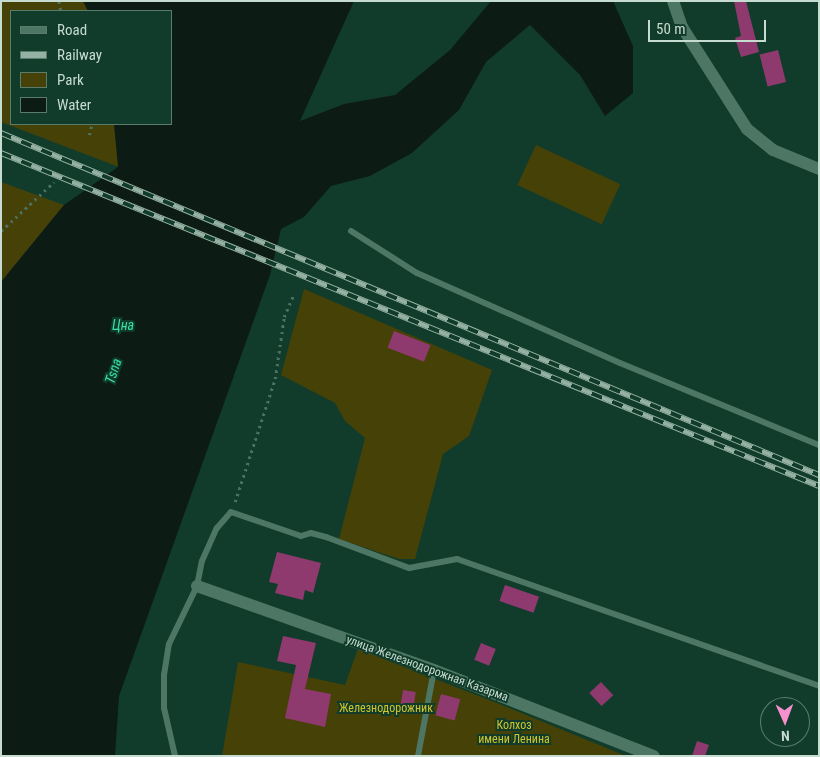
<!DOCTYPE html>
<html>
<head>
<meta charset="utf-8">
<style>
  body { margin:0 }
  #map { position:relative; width:820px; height:757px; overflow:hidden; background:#113c2b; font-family:"Roboto Condensed",sans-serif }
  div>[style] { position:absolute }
  .green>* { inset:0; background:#464107; transform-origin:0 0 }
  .water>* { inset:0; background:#0c1c15 }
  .building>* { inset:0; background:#8e3a6f; transform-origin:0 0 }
  .path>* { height:2.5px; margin-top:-1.25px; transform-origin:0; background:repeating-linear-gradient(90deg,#4c7061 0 2.5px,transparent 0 6.5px) }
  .lane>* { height:6px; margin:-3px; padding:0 3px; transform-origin:3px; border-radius:3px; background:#4d7764 }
  .street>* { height:12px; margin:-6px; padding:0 6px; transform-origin:6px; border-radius:6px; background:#4d7764 }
  .rail>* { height:5.5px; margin-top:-2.75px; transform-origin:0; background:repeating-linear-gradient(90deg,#113c2b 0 11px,#95b1a4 0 22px); box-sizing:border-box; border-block:1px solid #95b1a4 }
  span { translate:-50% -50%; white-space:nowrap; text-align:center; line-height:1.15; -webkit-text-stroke:4px #113c2b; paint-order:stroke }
  .street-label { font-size:12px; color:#c6dcd1 }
  .park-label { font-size:12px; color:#d3c62c }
  .water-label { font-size:14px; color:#36e2a6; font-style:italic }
  .frame { position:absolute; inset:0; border:2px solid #c6dcd1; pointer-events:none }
  .legend { position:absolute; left:10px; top:10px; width:162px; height:115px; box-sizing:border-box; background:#113c2b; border:1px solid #597c6d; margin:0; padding:6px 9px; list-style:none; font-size:15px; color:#c6dcd1 }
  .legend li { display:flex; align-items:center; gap:10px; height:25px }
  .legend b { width:25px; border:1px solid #597c6d }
  .north { position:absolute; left:760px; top:697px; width:50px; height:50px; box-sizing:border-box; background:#113c2b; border:1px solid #597c6d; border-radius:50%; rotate:178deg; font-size:14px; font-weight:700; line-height:20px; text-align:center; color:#c6dcd1 }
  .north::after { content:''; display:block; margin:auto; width:18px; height:22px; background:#f790ce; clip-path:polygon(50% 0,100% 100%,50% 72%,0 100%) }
  .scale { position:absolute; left:648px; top:20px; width:118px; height:22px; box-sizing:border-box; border:2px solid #c6dcd1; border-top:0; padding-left:6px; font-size:15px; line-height:18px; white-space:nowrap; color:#c6dcd1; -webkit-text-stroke:4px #113c2b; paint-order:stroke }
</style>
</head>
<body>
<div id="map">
  <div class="green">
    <i style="clip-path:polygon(1px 1px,83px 1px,88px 11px,11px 11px,11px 124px,114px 124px,119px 167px,1px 122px)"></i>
    <i style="left:536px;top:145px;width:93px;height:44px;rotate:25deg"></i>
    <i style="clip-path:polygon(1px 182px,64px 205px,1px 282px)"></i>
    <i style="clip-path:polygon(304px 289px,492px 370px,469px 436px,443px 454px,415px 559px,399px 559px,339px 539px,365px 438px,345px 421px,335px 403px,281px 375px)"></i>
    <i style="clip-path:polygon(358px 649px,497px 703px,626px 756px,222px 756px,238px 662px,345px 685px)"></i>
  </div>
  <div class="water">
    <i style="clip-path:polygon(83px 1px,354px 1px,300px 121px,344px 104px,395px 95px,450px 50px,491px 1px,613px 1px,633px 46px,633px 93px,605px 116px,580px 75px,530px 25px,486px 62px,459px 110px,412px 153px,370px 176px,331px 186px,304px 217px,281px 229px,270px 275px,119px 696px,115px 756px,1px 756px,1px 282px,64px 205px,118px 167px,114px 124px,171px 124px,171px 11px,88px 11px)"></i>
  </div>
  <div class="building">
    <i style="clip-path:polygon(734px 1px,746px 1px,759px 52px,741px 57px,735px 38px,741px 36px)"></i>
    <i style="left:778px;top:50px;width:33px;height:19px;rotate:76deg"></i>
    <i style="left:394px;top:331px;width:39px;height:18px;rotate:21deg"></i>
    <i style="clip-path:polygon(277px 552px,321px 563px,313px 593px,305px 590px,303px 600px,275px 593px,278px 584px,269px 582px)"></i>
    <i style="left:505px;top:585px;width:36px;height:17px;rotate:19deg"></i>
    <i style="clip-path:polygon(283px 636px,316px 643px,305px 689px,331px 694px,325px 727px,285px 718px,296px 665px,277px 661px)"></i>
    <i style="left:481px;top:643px;width:16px;height:18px;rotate:22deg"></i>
    <i style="left:601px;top:682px;width:18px;height:16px;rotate:47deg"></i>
    <i style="left:403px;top:690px;width:13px;height:18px;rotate:9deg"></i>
    <i style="left:441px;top:694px;width:20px;height:22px;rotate:15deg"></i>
    <i style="clip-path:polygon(697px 741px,709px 745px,705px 756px,692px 756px)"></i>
  </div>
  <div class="path">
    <i style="left:59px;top:1px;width:10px;rotate:79deg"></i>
    <i style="left:89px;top:135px;width:11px;rotate:-75deg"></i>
    <i style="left:1px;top:231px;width:72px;rotate:-42.8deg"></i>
    <i style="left:235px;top:502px;width:129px;rotate:-72deg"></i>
    <i style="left:275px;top:379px;width:63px;rotate:-81.7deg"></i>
    <i style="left:284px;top:317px;width:25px;rotate:-67deg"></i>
  </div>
  <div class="lane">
    <i style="left:351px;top:231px;width:78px;rotate:32.5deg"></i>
    <i style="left:417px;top:273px;width:222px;rotate:23.9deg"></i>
    <i style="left:620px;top:363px;width:215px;rotate:22.4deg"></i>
    <i style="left:175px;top:756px;width:49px;rotate:-102.9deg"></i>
    <i style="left:164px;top:708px;width:33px;rotate:-90deg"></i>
    <i style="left:164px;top:675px;width:31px;rotate:-81deg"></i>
    <i style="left:169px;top:644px;width:64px;rotate:-64.2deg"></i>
    <i style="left:197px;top:586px;width:25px;rotate:-79deg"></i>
    <i style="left:202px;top:561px;width:36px;rotate:-66deg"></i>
    <i style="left:217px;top:528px;width:21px;rotate:-49deg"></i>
    <i style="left:231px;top:512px;width:74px;rotate:18.9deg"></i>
    <i style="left:301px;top:536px;width:10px;rotate:-17deg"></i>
    <i style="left:311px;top:533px;width:16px;rotate:15deg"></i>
    <i style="left:326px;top:537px;width:89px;rotate:20.5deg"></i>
    <i style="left:409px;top:568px;width:49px;rotate:-10.6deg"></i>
    <i style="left:457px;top:559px;width:384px;rotate:19.3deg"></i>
    <i style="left:418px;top:756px;width:87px;rotate:-79.5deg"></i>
  </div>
  <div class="street">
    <i style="left:673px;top:1px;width:28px;rotate:71deg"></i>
    <i style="left:682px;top:27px;width:121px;rotate:57.5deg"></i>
    <i style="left:747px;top:129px;width:33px;rotate:39deg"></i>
    <i style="left:773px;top:150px;width:50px;rotate:22.4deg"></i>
    <i style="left:197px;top:586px;width:251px;rotate:19.5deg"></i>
    <i style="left:434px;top:670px;width:236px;rotate:21.4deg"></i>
  </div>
  <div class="rail">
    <i style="left:1px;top:133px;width:887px;rotate:22.69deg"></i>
    <i style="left:1px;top:153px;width:883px;rotate:22.15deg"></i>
  </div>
  <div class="street-label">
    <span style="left:427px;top:669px;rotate:20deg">улица Железнодорожная Казарма</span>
  </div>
  <div class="park-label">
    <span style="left:386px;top:709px">Железнодорожник</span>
    <span style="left:514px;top:733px">Колхоз<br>имени Ленина</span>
  </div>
  <div class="water-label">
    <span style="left:123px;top:325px">Цна</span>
    <span style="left:113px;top:371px;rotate:-72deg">Tsna</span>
  </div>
  <div class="frame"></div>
  <ul class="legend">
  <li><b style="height:6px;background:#4d7764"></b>Road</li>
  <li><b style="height:6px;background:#95b1a4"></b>Railway</li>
  <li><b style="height:14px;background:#464107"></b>Park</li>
  <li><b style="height:14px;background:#0c1c15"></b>Water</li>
  </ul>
  <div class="north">N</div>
  <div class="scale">50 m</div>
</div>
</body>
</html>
